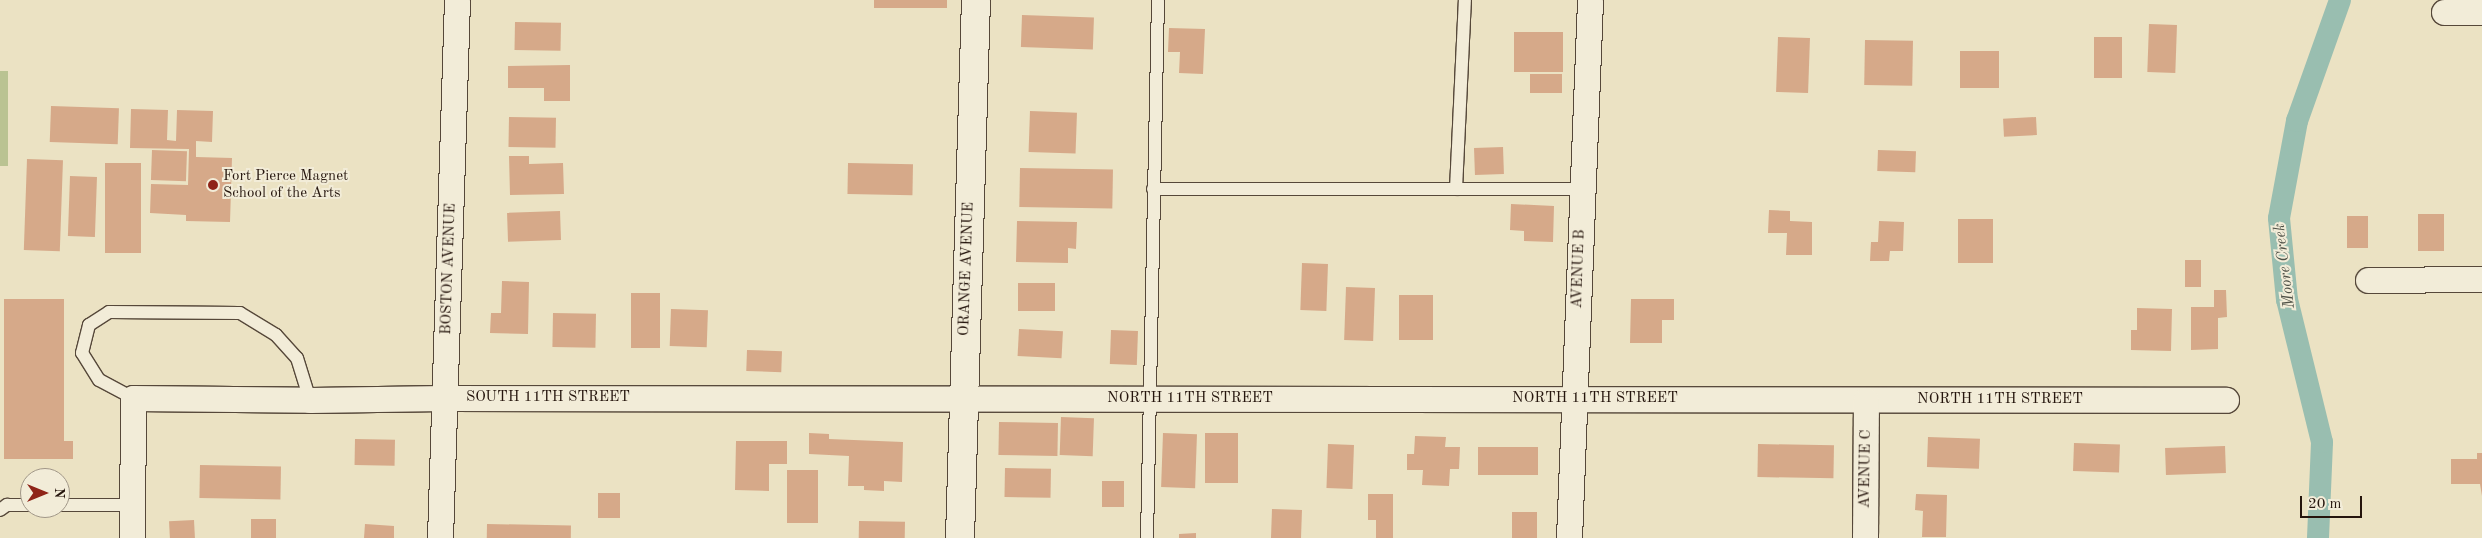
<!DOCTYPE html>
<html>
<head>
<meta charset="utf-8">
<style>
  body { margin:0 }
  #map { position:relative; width:2482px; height:538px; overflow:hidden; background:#ebe2c3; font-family:"Old Standard TT",serif }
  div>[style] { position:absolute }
  .green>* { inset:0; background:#bac392; transform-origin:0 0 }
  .canal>* { height:22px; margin:-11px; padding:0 11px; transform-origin:11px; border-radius:11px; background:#99beb0 }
  .building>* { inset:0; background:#d6a989; transform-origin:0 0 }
  .roads { filter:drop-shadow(1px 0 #56483a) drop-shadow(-1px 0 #56483a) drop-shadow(0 1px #56483a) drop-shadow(0 -1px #56483a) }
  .lane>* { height:12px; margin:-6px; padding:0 6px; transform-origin:6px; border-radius:6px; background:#f2ecd8 }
  .street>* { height:25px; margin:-12.5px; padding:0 12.5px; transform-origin:12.5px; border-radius:12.5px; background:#f2ecd8 }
  .secondary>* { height:28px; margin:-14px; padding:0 14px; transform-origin:14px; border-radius:14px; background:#f2ecd8 }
  .dots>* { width:14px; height:14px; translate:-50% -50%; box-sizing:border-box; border:2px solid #f2ecd8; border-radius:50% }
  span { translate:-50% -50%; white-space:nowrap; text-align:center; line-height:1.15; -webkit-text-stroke:4px #f2ecd8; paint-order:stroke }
  .poi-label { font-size:15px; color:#25150d }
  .left { translate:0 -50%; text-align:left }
  .street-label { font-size:15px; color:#25150d }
  .water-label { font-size:16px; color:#4e5046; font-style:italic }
  .north { position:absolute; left:20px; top:468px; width:50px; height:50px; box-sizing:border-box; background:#f2ecd8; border:1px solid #a09687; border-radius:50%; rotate:90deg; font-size:14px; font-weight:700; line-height:20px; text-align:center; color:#25150d }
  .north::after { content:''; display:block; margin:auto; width:18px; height:22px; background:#8f2418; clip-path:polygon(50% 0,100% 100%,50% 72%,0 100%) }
  .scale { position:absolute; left:2300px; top:496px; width:62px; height:22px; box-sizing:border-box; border:2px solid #25150d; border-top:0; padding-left:6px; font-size:15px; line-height:18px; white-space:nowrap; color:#25150d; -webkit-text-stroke:4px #f2ecd8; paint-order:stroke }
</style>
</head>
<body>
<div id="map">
  <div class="green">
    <i style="left:0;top:71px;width:8px;height:95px"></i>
  </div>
  <div class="canal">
    <i style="left:2318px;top:538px;width:96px;rotate:-87.6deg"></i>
    <i style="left:2322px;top:442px;width:146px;rotate:-103.8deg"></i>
    <i style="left:2287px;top:300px;width:82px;rotate:-95.6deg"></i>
    <i style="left:2279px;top:218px;width:99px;rotate:-79.5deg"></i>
    <i style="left:2297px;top:121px;width:128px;rotate:-70.4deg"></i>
  </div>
  <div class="building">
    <i style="left:874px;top:0;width:73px;height:8px"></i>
    <i style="left:1022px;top:15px;width:72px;height:32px;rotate:2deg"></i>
    <i style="left:515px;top:22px;width:46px;height:28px;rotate:1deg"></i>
    <i style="left:2149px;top:24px;width:28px;height:48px;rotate:2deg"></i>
    <i style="clip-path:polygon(1169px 28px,1205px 29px,1203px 74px,1179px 73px,1180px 52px,1168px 52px)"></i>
    <i style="left:1514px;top:32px;width:49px;height:40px"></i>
    <i style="left:1778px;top:37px;width:32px;height:55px;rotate:2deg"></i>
    <i style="left:2122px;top:37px;width:41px;height:28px;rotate:90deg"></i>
    <i style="left:1865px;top:40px;width:48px;height:45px;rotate:1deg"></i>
    <i style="left:1999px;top:51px;width:37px;height:39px;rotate:90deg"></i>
    <i style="clip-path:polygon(570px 65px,570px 101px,544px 101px,544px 88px,508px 88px,508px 66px)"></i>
    <i style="left:1530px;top:74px;width:32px;height:19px"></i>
    <i style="left:51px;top:106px;width:68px;height:36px;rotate:2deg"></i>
    <i style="clip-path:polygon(131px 109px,168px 110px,167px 140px,176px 141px,177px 110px,213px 111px,212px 142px,196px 141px,196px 157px,232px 158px,230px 222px,186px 221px,186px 215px,150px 213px,151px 184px,188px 185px,189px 149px,130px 148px)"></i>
    <i style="left:1030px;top:111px;width:47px;height:41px;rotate:2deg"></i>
    <i style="left:509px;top:117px;width:47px;height:30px;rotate:1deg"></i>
    <i style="left:2036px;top:117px;width:18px;height:33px;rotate:87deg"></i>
    <i style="left:1503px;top:147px;width:27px;height:29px;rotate:88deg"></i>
    <i style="left:152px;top:150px;width:35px;height:30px;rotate:2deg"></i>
    <i style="left:1878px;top:150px;width:38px;height:21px;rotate:2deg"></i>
    <i style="clip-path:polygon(509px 156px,529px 156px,529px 164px,563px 163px,564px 194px,510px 195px)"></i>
    <i style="left:27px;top:159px;width:36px;height:91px;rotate:2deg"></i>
    <i style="left:105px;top:163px;width:36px;height:90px"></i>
    <i style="left:848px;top:163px;width:65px;height:31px;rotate:1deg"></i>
    <i style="left:1020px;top:168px;width:93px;height:39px;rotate:1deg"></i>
    <i style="left:70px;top:176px;width:27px;height:60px;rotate:2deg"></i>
    <i style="clip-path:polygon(1511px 204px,1554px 206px,1553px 242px,1524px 241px,1524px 231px,1510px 230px)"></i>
    <i style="clip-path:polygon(1769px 210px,1790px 211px,1790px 221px,1812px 222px,1812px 255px,1786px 255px,1787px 233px,1768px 233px)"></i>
    <i style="left:560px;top:211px;width:29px;height:53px;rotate:88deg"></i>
    <i style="left:2418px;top:214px;width:26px;height:37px"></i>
    <i style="left:2347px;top:216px;width:21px;height:32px"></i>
    <i style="left:1958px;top:219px;width:35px;height:44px"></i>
    <i style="clip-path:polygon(1017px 221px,1077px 222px,1076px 249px,1068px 248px,1068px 263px,1016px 262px)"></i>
    <i style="clip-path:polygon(1879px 221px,1904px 222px,1903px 251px,1890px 251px,1889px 261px,1870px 261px,1871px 242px,1878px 242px)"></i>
    <i style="left:2185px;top:260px;width:16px;height:27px"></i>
    <i style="left:1302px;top:263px;width:26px;height:47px;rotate:2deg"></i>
    <i style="clip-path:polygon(502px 281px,529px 282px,528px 334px,490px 333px,491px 313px,501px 313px)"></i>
    <i style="left:1018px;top:283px;width:37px;height:28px"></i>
    <i style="left:1346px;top:287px;width:29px;height:53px;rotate:2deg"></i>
    <i style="clip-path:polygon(2214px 290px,2226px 290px,2227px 317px,2218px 318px,2218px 349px,2191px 350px,2191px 307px,2214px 307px)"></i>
    <i style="left:631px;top:293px;width:29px;height:55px"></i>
    <i style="left:1433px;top:295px;width:45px;height:34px;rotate:90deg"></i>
    <i style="clip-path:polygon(4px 299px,64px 299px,64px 441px,73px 441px,73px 459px,4px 459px)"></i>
    <i style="clip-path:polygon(1631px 299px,1674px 299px,1674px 320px,1662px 320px,1662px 343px,1630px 343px)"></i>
    <i style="clip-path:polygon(2137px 308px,2172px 309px,2171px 351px,2131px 350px,2131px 330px,2137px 330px)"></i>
    <i style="left:671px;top:309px;width:37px;height:37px;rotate:2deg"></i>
    <i style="left:553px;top:313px;width:43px;height:34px;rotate:1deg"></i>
    <i style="left:1019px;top:329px;width:44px;height:27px;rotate:3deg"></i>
    <i style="left:1111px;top:330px;width:27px;height:34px;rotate:2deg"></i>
    <i style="left:747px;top:350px;width:35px;height:21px;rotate:2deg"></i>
    <i style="left:1061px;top:417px;width:33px;height:38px;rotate:2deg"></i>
    <i style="left:999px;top:422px;width:59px;height:33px;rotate:1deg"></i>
    <i style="clip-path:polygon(809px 433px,829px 434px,829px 439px,903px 442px,902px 482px,884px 481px,884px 491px,864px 490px,864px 486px,848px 486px,849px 456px,809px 454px)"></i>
    <i style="left:1163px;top:433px;width:34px;height:54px;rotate:2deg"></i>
    <i style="left:1205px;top:433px;width:33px;height:50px"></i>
    <i style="clip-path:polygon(1415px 436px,1446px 437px,1445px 447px,1460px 447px,1459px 469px,1450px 469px,1449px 486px,1422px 485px,1423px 470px,1407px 470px,1407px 454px,1414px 454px)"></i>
    <i style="left:1928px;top:437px;width:52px;height:30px;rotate:2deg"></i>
    <i style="left:355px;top:439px;width:40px;height:26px;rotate:1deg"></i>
    <i style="clip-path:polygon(736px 441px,787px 441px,787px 464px,769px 464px,769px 491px,735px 490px)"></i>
    <i style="left:2074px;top:443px;width:46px;height:28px;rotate:2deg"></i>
    <i style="left:1328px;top:444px;width:26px;height:44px;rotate:2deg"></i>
    <i style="left:1758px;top:444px;width:76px;height:33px;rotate:1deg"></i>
    <i style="left:2225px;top:446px;width:27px;height:60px;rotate:88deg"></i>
    <i style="left:1478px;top:447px;width:60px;height:28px"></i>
    <i style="clip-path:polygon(2477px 453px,2482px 453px,2482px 496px,2480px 484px,2451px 484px,2451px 459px,2477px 459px)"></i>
    <i style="left:200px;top:465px;width:81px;height:33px;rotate:1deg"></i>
    <i style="left:1005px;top:468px;width:46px;height:29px;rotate:1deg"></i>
    <i style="left:787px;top:470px;width:31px;height:53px"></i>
    <i style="left:1102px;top:481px;width:22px;height:26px"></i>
    <i style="left:598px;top:493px;width:22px;height:25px"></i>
    <i style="clip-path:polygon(1368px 494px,1393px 494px,1393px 538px,1376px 538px,1376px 520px,1368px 520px)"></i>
    <i style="clip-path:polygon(1916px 494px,1947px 495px,1946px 537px,1922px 537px,1923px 511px,1915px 510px)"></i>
    <i style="left:1272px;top:509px;width:30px;height:29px;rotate:2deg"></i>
    <i style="left:1512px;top:512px;width:25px;height:26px"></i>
    <i style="left:276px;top:519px;width:19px;height:25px;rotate:90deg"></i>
    <i style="left:194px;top:520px;width:18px;height:25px;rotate:87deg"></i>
    <i style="left:859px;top:521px;width:46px;height:17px;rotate:1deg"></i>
    <i style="clip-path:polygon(365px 524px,394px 526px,394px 538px,364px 538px)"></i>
    <i style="left:487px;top:524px;width:84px;height:14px;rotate:1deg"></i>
    <i style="clip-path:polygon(1196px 533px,1196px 538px,1179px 538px,1179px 534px)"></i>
  </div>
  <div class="roads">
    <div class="lane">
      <i style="left:1153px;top:189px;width:429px"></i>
      <i style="left:1456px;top:189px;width:189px;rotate:-87.3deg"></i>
      <i style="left:133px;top:398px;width:38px;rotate:-152deg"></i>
      <i style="left:99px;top:380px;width:32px;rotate:-122deg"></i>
      <i style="left:82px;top:353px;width:29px;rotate:-76deg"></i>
      <i style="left:89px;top:325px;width:24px;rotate:-33deg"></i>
      <i style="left:109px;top:312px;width:131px;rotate:0.4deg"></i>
      <i style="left:240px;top:313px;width:42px;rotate:31.4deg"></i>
      <i style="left:276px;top:335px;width:31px;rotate:48deg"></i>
      <i style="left:297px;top:358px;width:44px;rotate:72.8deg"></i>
      <i style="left:60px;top:505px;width:72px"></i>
      <i style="left:0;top:510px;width:9px;rotate:-36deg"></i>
      <i style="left:7px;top:505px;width:23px"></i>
      <i style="left:1147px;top:538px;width:538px;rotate:-88.83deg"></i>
    </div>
    <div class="street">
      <i style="left:2444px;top:12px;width:38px"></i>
      <i style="left:2368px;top:280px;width:114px;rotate:-0.5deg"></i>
      <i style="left:132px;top:538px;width:140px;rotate:-89.6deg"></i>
      <i style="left:133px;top:398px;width:177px;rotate:0.6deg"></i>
      <i style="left:310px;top:400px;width:134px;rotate:-0.9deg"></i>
      <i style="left:444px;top:398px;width:1782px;rotate:0.06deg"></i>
      <i style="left:440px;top:538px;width:538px;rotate:-88.19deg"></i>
      <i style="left:1569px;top:538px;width:538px;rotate:-87.76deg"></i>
      <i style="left:1865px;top:538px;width:138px;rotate:-89.6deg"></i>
    </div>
    <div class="secondary">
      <i style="left:960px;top:538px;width:538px;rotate:-88.3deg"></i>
    </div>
  </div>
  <div class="dots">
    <i style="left:213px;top:185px;background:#8f2418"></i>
  </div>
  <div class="poi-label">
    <span class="left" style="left:223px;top:185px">Fort Pierce Magnet<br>School of the Arts</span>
  </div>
  <div class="street-label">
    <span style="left:449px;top:269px;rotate:-88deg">BOSTON AVENUE</span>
    <span style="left:967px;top:269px;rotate:-88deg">ORANGE AVENUE</span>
    <span style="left:1579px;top:269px;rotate:-88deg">AVENUE B</span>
    <span style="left:548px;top:398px">SOUTH 11TH STREET</span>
    <span style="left:1190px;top:399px">NORTH 11TH STREET</span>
    <span style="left:1595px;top:399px">NORTH 11TH STREET</span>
    <span style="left:2000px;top:400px">NORTH 11TH STREET</span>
    <span style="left:1866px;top:469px;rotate:-89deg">AVENUE C</span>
  </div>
  <div class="water-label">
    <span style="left:2285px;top:266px;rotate:-97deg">Moore Creek</span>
  </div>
  <div class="north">N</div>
  <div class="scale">20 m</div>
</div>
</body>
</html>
